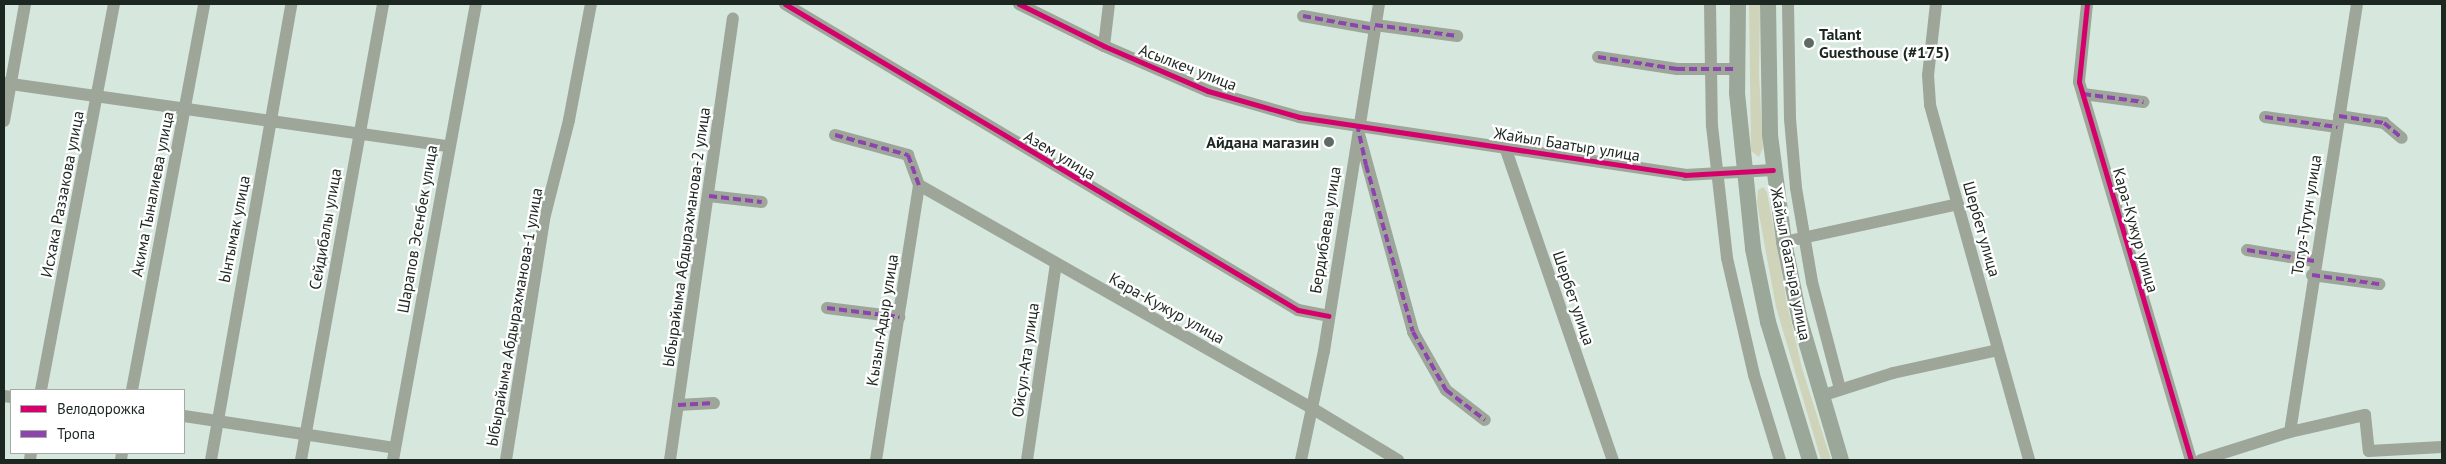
<!DOCTYPE html>
<html>
<head>
<meta charset="utf-8">
<style>
  body { margin:0 }
  #map { position:relative; width:2446px; height:464px; overflow:hidden; background:#d6e7de; font-family:"PT Sans",sans-serif }
  div>[style] { position:absolute }
  .green>* { inset:0; background:#cfd3ba }
  .minor>* { height:12px; margin:-6px; padding:0 6px; transform-origin:6px; border-radius:6px; background:#9da699 }
  .major>* { height:16px; margin:-8px; padding:0 8px; transform-origin:8px; border-radius:8px; background:#9ba799 }
  .quiet>* { height:4px; margin-top:-2px; transform-origin:0; background:repeating-linear-gradient(90deg,#8e44ad 0 8px,transparent 0 12px) }
  .cycleway>* { height:5px; margin:-2.5px; padding:0 2.5px; transform-origin:2.5px; border-radius:2.5px; background:#d6006c }
  .dots>* { width:14px; height:14px; translate:-50% -50%; box-sizing:border-box; border:2px solid #fff; border-radius:50% }
  span { translate:-50% -50%; white-space:nowrap; text-align:center; line-height:1.15; -webkit-text-stroke:4.5px #fff; paint-order:stroke }
  .poi-label { font-size:16px; color:#1d2722; font-weight:700 }
  .left { translate:0 -50%; text-align:left }
  .right { translate:-100% -50%; text-align:right }
  .street-label { font-size:16px; color:#1d2722 }
  .frame { position:absolute; inset:0; border:5px solid #1d2722; pointer-events:none }
  .legend { position:absolute; left:10px; top:389px; width:175px; height:65px; box-sizing:border-box; background:#fff; border:1px solid #a5a9a7; margin:0; padding:6px 9px; list-style:none; font-size:15px; color:#1d2722 }
  .legend li { display:flex; align-items:center; gap:10px; height:25px }
  .legend b { width:25px; border:1px solid #a5a9a7 }
</style>
</head>
<body>
<div id="map">
  <div class="green">
    <i style="clip-path:polygon(1749px 4px,1760px 4px,1759px 74px,1763px 148px,1759px 157px,1751px 151px)"></i>
    <i style="clip-path:polygon(1763px 187px,1767px 192px,1787px 304px,1802px 368px,1831px 460px,1821px 460px,1776px 307px,1757px 203px,1758px 190px)"></i>
  </div>
  <div class="minor">
    <i style="left:785px;top:4px;width:597px;rotate:30.82deg"></i>
    <i style="left:1298px;top:310px;width:31px;rotate:11deg"></i>
    <i style="left:1019px;top:4px;width:95px;rotate:26.3deg"></i>
    <i style="left:1104px;top:46px;width:113px;rotate:23.4deg"></i>
    <i style="left:1208px;top:91px;width:95px;rotate:15.9deg"></i>
    <i style="left:1299px;top:117px;width:390px;rotate:8.5deg"></i>
    <i style="left:1685px;top:175px;width:88px;rotate:-3.3deg"></i>
    <i style="left:1710px;top:4px;width:122px;rotate:89.1deg"></i>
    <i style="left:1712px;top:126px;width:133px;rotate:83.5deg"></i>
    <i style="left:1727px;top:258px;width:120px;rotate:77deg"></i>
    <i style="left:1754px;top:375px;width:89px;rotate:73deg"></i>
    <i style="left:1788px;top:4px;width:115px;rotate:89deg"></i>
    <i style="left:1790px;top:119px;width:69px;rotate:85deg"></i>
    <i style="left:1796px;top:188px;width:95px;rotate:80.3deg"></i>
    <i style="left:1812px;top:282px;width:111px;rotate:75.3deg"></i>
    <i style="left:1936px;top:4px;width:71px;rotate:96.4deg"></i>
    <i style="left:1928px;top:75px;width:30px;rotate:86deg"></i>
    <i style="left:1930px;top:105px;width:369px;rotate:74.4deg"></i>
    <i style="left:2087px;top:4px;width:78px;rotate:95.9deg"></i>
    <i style="left:2079px;top:82px;width:394px;rotate:73.5deg"></i>
    <i style="left:1303px;top:16px;width:73px;rotate:10.2deg"></i>
    <i style="left:1375px;top:25px;width:83px;rotate:7.6deg"></i>
    <i style="left:1104px;top:46px;width:42px;rotate:-83.2deg"></i>
    <i style="left:1598px;top:57px;width:80px;rotate:8.6deg"></i>
    <i style="left:1677px;top:69px;width:60px"></i>
    <i style="left:4px;top:83px;width:448px;rotate:8.1deg"></i>
    <i style="left:2083px;top:94px;width:61px;rotate:7.6deg"></i>
    <i style="left:2339px;top:116px;width:46px;rotate:8.8deg"></i>
    <i style="left:2384px;top:123px;width:23px;rotate:40deg"></i>
    <i style="left:2265px;top:117px;width:73px;rotate:7.9deg"></i>
    <i style="left:4px;top:121px;width:119px;rotate:-79.8deg"></i>
    <i style="left:1359px;top:134px;width:205px;rotate:74.7deg"></i>
    <i style="left:1413px;top:332px;width:67px;rotate:60.4deg"></i>
    <i style="left:1446px;top:390px;width:49px;rotate:37.6deg"></i>
    <i style="left:835px;top:135px;width:76px;rotate:15.3deg"></i>
    <i style="left:908px;top:155px;width:32px;rotate:70deg"></i>
    <i style="left:1505px;top:147px;width:331px;rotate:71deg"></i>
    <i style="left:919px;top:185px;width:450px;rotate:29.6deg"></i>
    <i style="left:1310px;top:407px;width:103px;rotate:31.1deg"></i>
    <i style="left:709px;top:196px;width:53px;rotate:6.5deg"></i>
    <i style="left:1784px;top:242px;width:178px;rotate:-12.3deg"></i>
    <i style="left:2247px;top:250px;width:68px;rotate:9.3deg"></i>
    <i style="left:2312px;top:275px;width:68px;rotate:7.7deg"></i>
    <i style="left:827px;top:308px;width:73px;rotate:7.1deg"></i>
    <i style="left:41px;top:390px;width:393px;rotate:-79.3deg"></i>
    <i style="left:132px;top:390px;width:393px;rotate:-79.4deg"></i>
    <i style="left:4px;top:396px;width:7px;rotate:8deg"></i>
    <i style="left:1821px;top:396px;width:76px;rotate:-17.7deg"></i>
    <i style="left:1893px;top:373px;width:107px;rotate:-12.4deg"></i>
    <i style="left:678px;top:405px;width:36px;rotate:-3deg"></i>
    <i style="left:184px;top:416px;width:213px;rotate:8.6deg"></i>
    <i style="left:2290px;top:432px;width:433px;rotate:-81.1deg"></i>
    <i style="left:30px;top:460px;width:7px;rotate:-82deg"></i>
    <i style="left:121px;top:460px;width:7px;rotate:-82deg"></i>
    <i style="left:211px;top:460px;width:463px;rotate:-80deg"></i>
    <i style="left:301px;top:460px;width:463px;rotate:-79.8deg"></i>
    <i style="left:393px;top:460px;width:463px;rotate:-79.7deg"></i>
    <i style="left:506px;top:460px;width:244px;rotate:-81deg"></i>
    <i style="left:544px;top:219px;width:102px;rotate:-75.8deg"></i>
    <i style="left:569px;top:120px;width:118px;rotate:-79.3deg"></i>
    <i style="left:670px;top:460px;width:446px;rotate:-81.9deg"></i>
    <i style="left:876px;top:460px;width:278px;rotate:-81.1deg"></i>
    <i style="left:1027px;top:460px;width:198px;rotate:-81.6deg"></i>
    <i style="left:1301px;top:460px;width:111px;rotate:-78.1deg"></i>
    <i style="left:1324px;top:351px;width:351px;rotate:-81deg"></i>
    <i style="left:2201px;top:460px;width:93px;rotate:-17.5deg"></i>
    <i style="left:2290px;top:432px;width:77px;rotate:-12.8deg"></i>
    <i style="left:2365px;top:415px;width:36px;rotate:84deg"></i>
    <i style="left:2369px;top:451px;width:73px;rotate:-3.1deg"></i>
  </div>
  <div class="major">
    <i style="left:1738px;top:4px;width:89px;rotate:90.6deg"></i>
    <i style="left:1737px;top:93px;width:157px;rotate:84.1deg"></i>
    <i style="left:1753px;top:249px;width:75px;rotate:78.4deg"></i>
    <i style="left:1768px;top:322px;width:144px;rotate:73.1deg"></i>
    <i style="left:1768px;top:4px;width:131px;rotate:89.1deg"></i>
    <i style="left:1770px;top:135px;width:108px;rotate:82.5deg"></i>
    <i style="left:1784px;top:242px;width:81px;rotate:78.6deg"></i>
    <i style="left:1800px;top:321px;width:145px;rotate:73.6deg"></i>
  </div>
  <div class="quiet">
    <i style="left:1303px;top:16px;width:73px;rotate:10.2deg"></i>
    <i style="left:1375px;top:25px;width:83px;rotate:7.6deg"></i>
    <i style="left:1598px;top:57px;width:80px;rotate:8.6deg"></i>
    <i style="left:1677px;top:69px;width:60px"></i>
    <i style="left:2083px;top:94px;width:61px;rotate:7.6deg"></i>
    <i style="left:2339px;top:116px;width:46px;rotate:8.8deg"></i>
    <i style="left:2384px;top:123px;width:23px;rotate:40deg"></i>
    <i style="left:2265px;top:117px;width:73px;rotate:7.9deg"></i>
    <i style="left:1357px;top:124px;width:42px;rotate:77.6deg"></i>
    <i style="left:1366px;top:165px;width:173px;rotate:74.3deg"></i>
    <i style="left:1413px;top:332px;width:67px;rotate:60.4deg"></i>
    <i style="left:1446px;top:390px;width:49px;rotate:37.6deg"></i>
    <i style="left:835px;top:135px;width:76px;rotate:15.3deg"></i>
    <i style="left:908px;top:155px;width:32px;rotate:70deg"></i>
    <i style="left:709px;top:196px;width:53px;rotate:6.5deg"></i>
    <i style="left:2247px;top:250px;width:68px;rotate:9.3deg"></i>
    <i style="left:2312px;top:275px;width:68px;rotate:7.7deg"></i>
    <i style="left:827px;top:308px;width:73px;rotate:7.1deg"></i>
    <i style="left:678px;top:405px;width:36px;rotate:-3deg"></i>
  </div>
  <div class="cycleway">
    <i style="left:785px;top:4px;width:597px;rotate:30.82deg"></i>
    <i style="left:1298px;top:310px;width:31px;rotate:11deg"></i>
    <i style="left:1019px;top:4px;width:95px;rotate:26.3deg"></i>
    <i style="left:1104px;top:46px;width:113px;rotate:23.4deg"></i>
    <i style="left:1208px;top:91px;width:95px;rotate:15.9deg"></i>
    <i style="left:1299px;top:117px;width:390px;rotate:8.5deg"></i>
    <i style="left:1685px;top:175px;width:88px;rotate:-3.3deg"></i>
    <i style="left:2087px;top:4px;width:78px;rotate:95.9deg"></i>
    <i style="left:2079px;top:82px;width:394px;rotate:73.5deg"></i>
  </div>
  <div class="dots">
    <i style="left:1809px;top:43px;background:#5e6a64"></i>
    <i style="left:1329px;top:142px;background:#5e6a64"></i>
  </div>
  <div class="poi-label">
    <span class="left" style="left:1819px;top:43px">Talant<br>Guesthouse (#175)</span>
    <span class="right" style="left:1319px;top:142px">Айдана магазин</span>
  </div>
  <div class="street-label">
    <span style="left:1188px;top:67px;rotate:21deg">Асылкеч улица</span>
    <span style="left:1567px;top:144px;rotate:9deg">Жайыл Баатыр улица</span>
    <span style="left:1060px;top:155px;rotate:31deg">Азем улица</span>
    <span style="left:62px;top:194px;rotate:-79deg">Исхака Раззакова улица</span>
    <span style="left:152px;top:194px;rotate:-79deg">Акима Тыналиева улица</span>
    <span style="left:2306px;top:215px;rotate:-81deg">Тогуз-Тутун улица</span>
    <span style="left:234px;top:229px;rotate:-79deg">Ынтымак улица</span>
    <span style="left:325px;top:229px;rotate:-80deg">Сейдибалы улица</span>
    <span style="left:417px;top:229px;rotate:-80deg">Шарапов Эсенбек улица</span>
    <span style="left:1982px;top:229px;rotate:74deg">Шербет улица</span>
    <span style="left:1325px;top:230px;rotate:-81deg">Бердибаева улица</span>
    <span style="left:2136px;top:230px;rotate:74deg">Кара-Кужур улица</span>
    <span style="left:686px;top:237px;rotate:-82deg">Ыбырайыма Абдырахманова-2 улица</span>
    <span style="left:1791px;top:264px;rotate:79deg">Жайыл баатыра улица</span>
    <span style="left:1574px;top:298px;rotate:71deg">Шербет улица</span>
    <span style="left:1167px;top:308px;rotate:29deg">Кара-Кужур улица</span>
    <span style="left:514px;top:317px;rotate:-80deg">Ыбырайыма Абдырахманова-1 улица</span>
    <span style="left:882px;top:320px;rotate:-81deg">Кызыл-Адыр улица</span>
    <span style="left:1025px;top:360px;rotate:-82deg">Ойсул-Ата улица</span>
  </div>
  <div class="frame"></div>
  <ul class="legend">
  <li><b style="height:6px;background:#d6006c"></b>Велодорожка</li>
  <li><b style="height:6px;background:#8e44ad"></b>Тропа</li>
  </ul>
</div>
</body>
</html>
